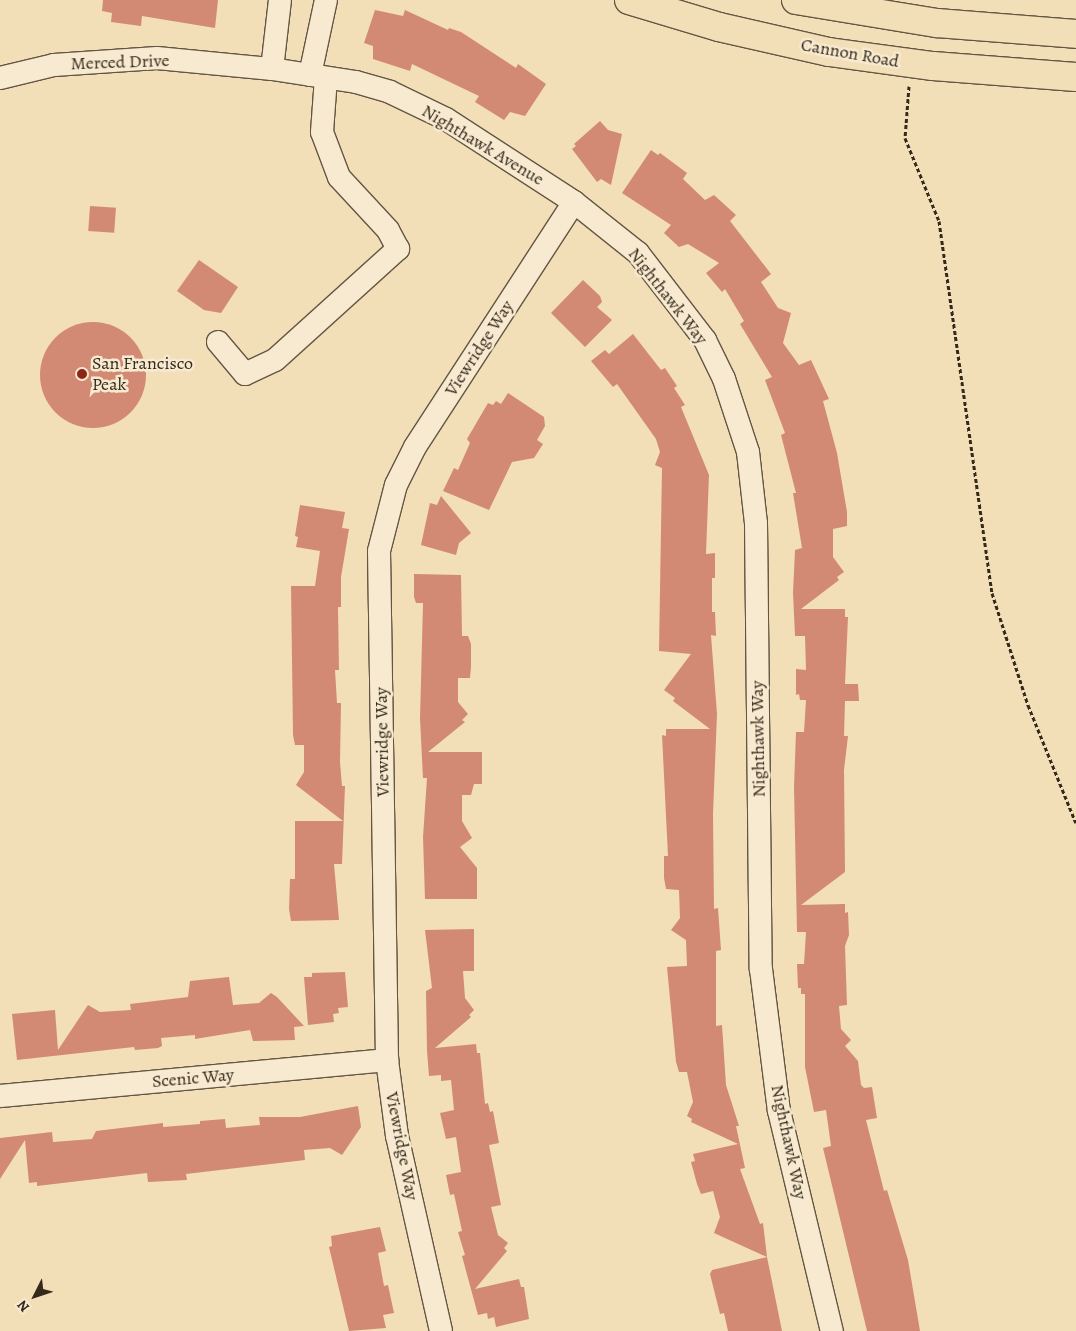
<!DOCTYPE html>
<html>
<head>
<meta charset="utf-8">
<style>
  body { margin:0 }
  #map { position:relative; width:1076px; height:1331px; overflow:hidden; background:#f2deb7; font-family:Alegreya,serif }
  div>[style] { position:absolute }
  .building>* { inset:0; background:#d28a74; transform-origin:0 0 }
  .round { border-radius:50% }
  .path>* { height:3px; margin-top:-1.5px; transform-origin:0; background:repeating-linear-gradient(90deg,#35291c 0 4px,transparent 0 6.5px) }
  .roads { filter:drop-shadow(1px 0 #645643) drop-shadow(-1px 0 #645643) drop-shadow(0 1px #645643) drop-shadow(0 -1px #645643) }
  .minor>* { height:22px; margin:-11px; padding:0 11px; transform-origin:11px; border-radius:11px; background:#f7ead0 }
  .major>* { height:28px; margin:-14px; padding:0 14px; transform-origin:14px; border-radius:14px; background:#f2deb7 }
  .dots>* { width:14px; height:14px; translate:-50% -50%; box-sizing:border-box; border:2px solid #f7ead0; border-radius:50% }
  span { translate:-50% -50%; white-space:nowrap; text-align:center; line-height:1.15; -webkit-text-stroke:5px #f7ead0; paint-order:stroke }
  .street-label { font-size:18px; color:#35291c }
  .poi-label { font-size:18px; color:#35291c }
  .left { translate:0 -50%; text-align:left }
  .north { position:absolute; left:10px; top:1271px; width:50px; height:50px; -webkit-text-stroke:4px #f7ead0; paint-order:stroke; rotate:229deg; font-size:14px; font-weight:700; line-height:20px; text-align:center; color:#35291c }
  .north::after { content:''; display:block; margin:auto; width:18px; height:22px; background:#35291c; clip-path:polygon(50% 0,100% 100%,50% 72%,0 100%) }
</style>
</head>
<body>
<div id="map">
  <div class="building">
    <i style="clip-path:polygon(103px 0,218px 0,215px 28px,142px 16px,141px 26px,111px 22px,112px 13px,102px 11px)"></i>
    <i style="clip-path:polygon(375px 10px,403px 16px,405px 10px,448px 30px,449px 28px,461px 32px,516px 68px,518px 64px,546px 84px,525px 116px,510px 112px,504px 120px,475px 102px,479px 96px,412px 64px,410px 71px,373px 59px,373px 46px,364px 43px)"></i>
    <i style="clip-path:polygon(600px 121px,608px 130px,622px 134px,611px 185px,601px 179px,597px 182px,572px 149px,576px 146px,574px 144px)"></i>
    <i style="clip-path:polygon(651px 150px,658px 155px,660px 153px,687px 173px,683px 179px,705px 200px,714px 195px,736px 215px,730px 221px,771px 274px,761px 282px,778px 308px,791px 313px,783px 343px,799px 365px,811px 360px,829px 399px,823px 401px,837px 453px,847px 512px,847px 526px,833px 529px,833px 557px,844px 572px,837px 577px,839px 580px,801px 609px,845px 609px,845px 617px,848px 617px,845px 684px,858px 684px,859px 701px,845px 701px,844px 736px,848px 736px,844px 770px,845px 872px,801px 905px,845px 904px,845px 913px,848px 912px,849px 935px,845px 946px,847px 1005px,839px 1006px,841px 1029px,851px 1040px,845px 1046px,858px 1061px,861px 1085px,864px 1088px,872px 1087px,877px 1118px,866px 1120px,884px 1191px,887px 1190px,908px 1260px,920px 1331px,867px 1331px,823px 1148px,831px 1146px,826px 1110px,814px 1112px,805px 1067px,805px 994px,801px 994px,801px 988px,798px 988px,797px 964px,804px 964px,806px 932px,797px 932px,794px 787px,796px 732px,804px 732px,806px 700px,800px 700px,799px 694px,796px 695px,796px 669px,806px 670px,805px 636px,795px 636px,793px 593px,795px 550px,802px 548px,793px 493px,796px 493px,781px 435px,785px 433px,765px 380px,772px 377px,740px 324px,744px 321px,725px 289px,722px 292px,706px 273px,719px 263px,688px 244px,679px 247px,664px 233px,671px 225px,622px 193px)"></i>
    <i style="left:90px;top:206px;width:26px;height:25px;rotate:4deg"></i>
    <i style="clip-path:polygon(199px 260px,238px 287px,221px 313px,204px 310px,177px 291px)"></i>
    <i style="clip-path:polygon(583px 280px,600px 296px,602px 302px,597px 307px,612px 320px,585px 347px,551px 313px)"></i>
    <i class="round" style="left:40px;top:322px;width:106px;height:106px"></i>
    <i style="clip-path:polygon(633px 334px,661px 370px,665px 368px,677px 386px,674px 388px,685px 405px,681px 407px,709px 475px,706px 554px,715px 553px,715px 578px,712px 578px,712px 612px,715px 612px,716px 636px,711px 635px,717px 714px,713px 814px,714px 909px,718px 908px,721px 950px,716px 951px,716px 1026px,722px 1025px,726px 1085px,739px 1126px,736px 1126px,745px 1168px,740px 1169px,760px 1224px,763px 1223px,767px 1257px,714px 1233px,720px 1217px,713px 1191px,701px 1194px,697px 1184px,691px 1162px,695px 1161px,693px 1154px,738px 1144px,691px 1122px,692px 1119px,687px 1116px,693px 1102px,687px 1072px,679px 1072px,676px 1062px,667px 967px,687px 966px,686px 940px,671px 930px,680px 918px,679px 890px,666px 889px,664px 878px,664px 856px,668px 856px,662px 735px,666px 736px,666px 729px,710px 729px,673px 701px,675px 698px,664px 690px,691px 654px,659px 651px,662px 468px,655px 465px,660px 452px,656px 439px,617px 384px,613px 387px,591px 361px,605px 350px,609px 354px)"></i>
    <i style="clip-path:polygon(508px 393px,544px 417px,545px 426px,537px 440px,543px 444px,534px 458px,512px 462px,489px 510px,443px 491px,454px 468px,458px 470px,470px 443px,467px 439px,488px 403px,493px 405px,496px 401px,501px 404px)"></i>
    <i style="clip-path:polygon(441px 496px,471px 533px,459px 543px,456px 555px,421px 545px,430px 503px,437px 505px)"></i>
    <i style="clip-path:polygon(300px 505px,345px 512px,342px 528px,349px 529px,341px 577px,341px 607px,338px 607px,339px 670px,335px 670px,337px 703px,341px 703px,340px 762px,342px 786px,345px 786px,342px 864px,334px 864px,339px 920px,291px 921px,289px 909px,290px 879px,295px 879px,295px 821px,343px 821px,296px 785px,304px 772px,304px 745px,295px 745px,293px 735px,291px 586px,315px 586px,320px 551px,296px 547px,298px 537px,295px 536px)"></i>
    <i style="clip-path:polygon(414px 574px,461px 575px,462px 636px,468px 636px,471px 644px,471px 667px,470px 678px,458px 678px,458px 702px,468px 714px,462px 720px,465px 722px,428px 752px,482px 752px,482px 784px,474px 784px,471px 795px,462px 795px,462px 821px,472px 838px,460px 847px,477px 868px,477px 899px,425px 899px,423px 837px,427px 778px,423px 778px,420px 719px,423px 603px,416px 603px,414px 597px)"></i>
    <i style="clip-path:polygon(474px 929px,474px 971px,463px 971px,465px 998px,474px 1010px,469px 1015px,471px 1017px,435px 1048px,476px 1044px,477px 1053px,480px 1053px,485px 1104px,488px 1103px,490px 1112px,493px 1111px,499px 1143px,489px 1145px,501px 1205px,491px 1207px,498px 1235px,508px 1243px,504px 1248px,507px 1251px,475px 1289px,519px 1279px,521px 1287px,524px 1287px,529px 1319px,496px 1327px,494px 1317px,488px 1319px,487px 1313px,478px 1315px,462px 1256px,465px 1255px,458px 1232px,462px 1231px,454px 1194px,450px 1195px,446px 1175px,461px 1172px,456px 1137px,446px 1139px,440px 1113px,454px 1110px,451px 1080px,441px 1081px,441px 1075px,429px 1076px,427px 1051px,426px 991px,432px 988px,425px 930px)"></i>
    <i style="clip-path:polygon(345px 972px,348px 1007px,338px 1008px,339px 1013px,333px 1014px,334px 1022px,308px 1025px,304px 977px,312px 977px,312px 973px)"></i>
    <i style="clip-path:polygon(229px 977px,233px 1005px,259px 1003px,271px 993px,277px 997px,304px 1026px,294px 1027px,295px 1040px,253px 1041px,250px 1030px,195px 1039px,195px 1035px,161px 1038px,162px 1046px,158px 1048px,135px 1050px,134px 1047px,17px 1060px,12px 1014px,55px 1010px,58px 1050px,88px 1005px,100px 1012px,131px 1010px,130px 1004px,188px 997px,190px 981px)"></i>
    <i style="clip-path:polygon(358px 1106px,361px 1127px,342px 1155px,330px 1148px,304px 1150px,305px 1160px,186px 1174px,187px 1180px,148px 1182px,147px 1173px,37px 1186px,37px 1182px,29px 1183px,25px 1140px,0 1179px,0 1138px,52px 1132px,53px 1142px,92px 1139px,96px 1131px,163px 1123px,163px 1127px,200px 1124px,200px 1121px,225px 1119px,226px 1128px,260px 1125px,259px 1117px,300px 1117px)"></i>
    <i style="clip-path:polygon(380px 1227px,386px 1251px,378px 1253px,384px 1286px,388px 1285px,394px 1313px,383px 1315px,386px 1328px,349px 1331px,329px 1247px,332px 1246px,331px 1236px)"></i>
    <i style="clip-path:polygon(767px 1257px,782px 1331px,728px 1331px,724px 1313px,720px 1314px,710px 1274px,712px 1270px)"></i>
  </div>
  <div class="path">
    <i style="left:909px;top:86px;width:52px;rotate:94.4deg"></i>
    <i style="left:905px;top:138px;width:90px;rotate:67.7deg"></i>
    <i style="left:939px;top:221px;width:376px;rotate:81.9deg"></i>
    <i style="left:992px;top:593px;width:118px;rotate:72.2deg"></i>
    <i style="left:1028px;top:705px;width:127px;rotate:67.9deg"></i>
  </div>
  <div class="roads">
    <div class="minor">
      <i style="left:272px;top:69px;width:69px;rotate:-83.4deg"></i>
      <i style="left:310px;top:75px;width:77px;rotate:-78deg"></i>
      <i style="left:0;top:78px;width:56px;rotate:-13.5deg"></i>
      <i style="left:54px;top:65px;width:103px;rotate:-3.9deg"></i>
      <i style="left:157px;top:58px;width:116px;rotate:5.5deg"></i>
      <i style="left:272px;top:69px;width:85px;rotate:8.8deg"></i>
      <i style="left:356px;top:82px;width:35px;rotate:16deg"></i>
      <i style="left:390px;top:92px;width:62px;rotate:25.7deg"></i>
      <i style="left:446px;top:119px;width:153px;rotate:33deg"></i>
      <i style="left:574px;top:202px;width:82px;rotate:38.6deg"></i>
      <i style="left:638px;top:253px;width:110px;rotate:52.4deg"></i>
      <i style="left:705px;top:340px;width:43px;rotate:64deg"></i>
      <i style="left:724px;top:379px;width:77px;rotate:71.8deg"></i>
      <i style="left:748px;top:452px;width:71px;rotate:83.6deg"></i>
      <i style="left:756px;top:523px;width:446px;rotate:89.4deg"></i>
      <i style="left:761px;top:969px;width:143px;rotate:82.8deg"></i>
      <i style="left:779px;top:1111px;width:226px;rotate:76.5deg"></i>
      <i style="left:218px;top:342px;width:42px;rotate:49.8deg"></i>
      <i style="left:245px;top:374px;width:33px;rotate:-25deg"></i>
      <i style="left:275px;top:360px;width:166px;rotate:-42.1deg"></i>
      <i style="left:398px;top:249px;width:21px;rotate:-118deg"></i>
      <i style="left:388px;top:230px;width:72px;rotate:-132.8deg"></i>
      <i style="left:339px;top:177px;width:48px;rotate:-110.7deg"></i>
      <i style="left:322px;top:132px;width:54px;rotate:-85.8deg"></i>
      <i style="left:0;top:1096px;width:389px;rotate:-5.3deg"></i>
      <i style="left:441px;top:1331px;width:200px;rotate:-102.7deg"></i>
      <i style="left:397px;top:1136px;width:77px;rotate:-97.5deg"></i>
      <i style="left:387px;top:1060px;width:509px;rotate:-90.9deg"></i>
      <i style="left:379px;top:551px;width:68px;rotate:-75.6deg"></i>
      <i style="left:396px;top:485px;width:42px;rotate:-63.4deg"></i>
      <i style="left:415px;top:447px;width:292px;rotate:-57deg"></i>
    </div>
    <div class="major">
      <i style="left:629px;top:0;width:94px;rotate:16.7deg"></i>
      <i style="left:719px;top:27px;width:113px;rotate:12.8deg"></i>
      <i style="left:829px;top:52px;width:105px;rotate:7.7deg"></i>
      <i style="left:933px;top:66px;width:143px;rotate:4.4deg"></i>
      <i style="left:796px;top:0;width:143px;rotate:9.3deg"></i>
      <i style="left:937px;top:23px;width:139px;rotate:4.5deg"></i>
    </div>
  </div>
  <div class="dots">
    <i style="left:82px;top:374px;background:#8f2418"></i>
  </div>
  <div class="street-label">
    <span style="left:850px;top:53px;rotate:10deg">Cannon Road</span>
    <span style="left:120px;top:62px;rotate:-2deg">Merced Drive</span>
    <span style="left:483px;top:145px;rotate:31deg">Nighthawk Avenue</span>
    <span style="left:668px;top:296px;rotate:52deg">Nighthawk Way</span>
    <span style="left:479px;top:348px;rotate:-57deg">Viewridge Way</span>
    <span style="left:758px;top:739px;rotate:-91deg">Nighthawk Way</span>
    <span style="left:382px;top:742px;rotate:-91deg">Viewridge Way</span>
    <span style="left:193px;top:1078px;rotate:-5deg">Scenic Way</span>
    <span style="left:789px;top:1142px;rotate:78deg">Nighthawk Way</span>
    <span style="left:402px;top:1146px;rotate:79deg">Viewridge Way</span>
  </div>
  <div class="poi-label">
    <span class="left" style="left:92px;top:374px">San Francisco<br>Peak</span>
  </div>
  <div class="north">N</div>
</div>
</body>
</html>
